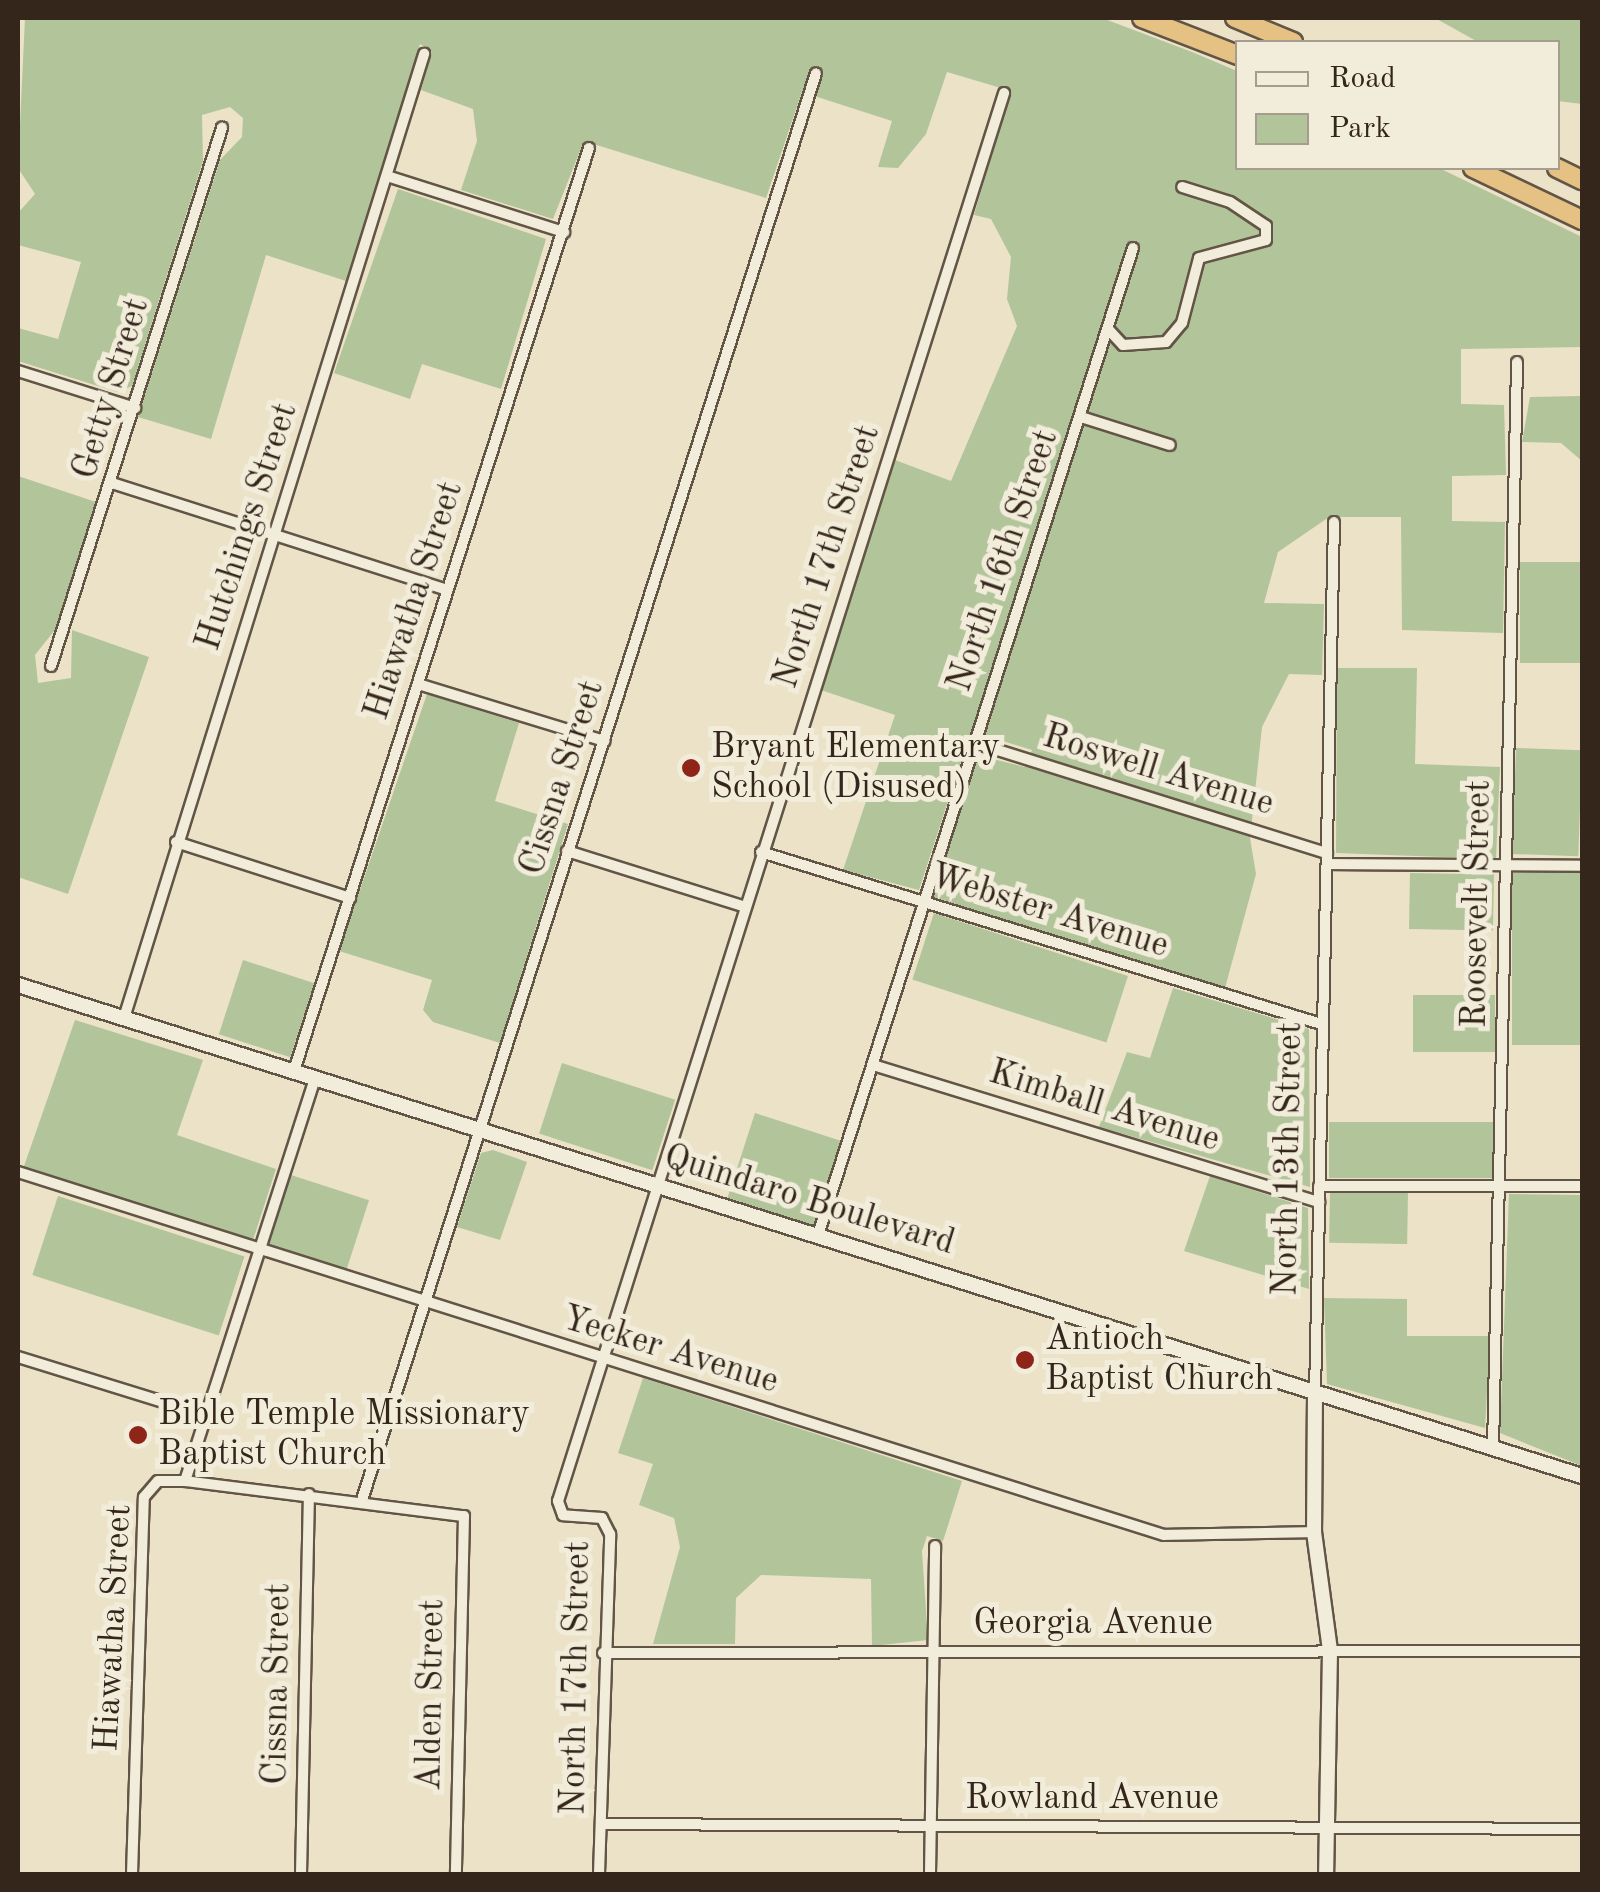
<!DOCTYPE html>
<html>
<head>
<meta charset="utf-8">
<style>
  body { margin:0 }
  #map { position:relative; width:1600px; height:1892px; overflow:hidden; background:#ebe2c7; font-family:"Old Standard TT",serif }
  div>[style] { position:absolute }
  .green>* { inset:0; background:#b2c49a; transform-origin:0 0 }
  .roads { filter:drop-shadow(2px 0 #625546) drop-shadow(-2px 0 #625546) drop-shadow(0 2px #625546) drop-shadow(0 -2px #625546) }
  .street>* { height:10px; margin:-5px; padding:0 5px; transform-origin:5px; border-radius:5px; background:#f2ecdb }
  .secondary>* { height:14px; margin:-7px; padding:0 7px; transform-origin:7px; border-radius:7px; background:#f2ecdb }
  .highway>* { height:18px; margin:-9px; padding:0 9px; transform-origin:9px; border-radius:9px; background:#e6c184 }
  .dots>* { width:28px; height:28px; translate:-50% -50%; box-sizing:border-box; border:5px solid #f2ecdb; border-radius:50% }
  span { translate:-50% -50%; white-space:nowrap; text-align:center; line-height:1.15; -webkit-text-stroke:10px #f2ecdb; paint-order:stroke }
  .street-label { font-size:35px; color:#35261b }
  .poi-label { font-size:35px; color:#35261b }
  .left { translate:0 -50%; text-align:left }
  .frame { position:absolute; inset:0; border:20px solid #35261b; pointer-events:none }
  .legend { position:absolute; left:1235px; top:40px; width:325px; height:130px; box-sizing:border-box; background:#f2ecdb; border:2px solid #a69d8e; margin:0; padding:12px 18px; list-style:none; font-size:30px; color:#35261b }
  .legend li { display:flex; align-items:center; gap:20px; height:50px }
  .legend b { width:50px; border:2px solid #a69d8e }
</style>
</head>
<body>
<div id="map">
  <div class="green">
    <i style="clip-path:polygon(25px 18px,1102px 18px,1192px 52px,1237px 71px,1238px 168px,1439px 168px,1582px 237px,1582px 347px,1461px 349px,1461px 404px,1504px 405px,1506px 475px,1452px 476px,1452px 521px,1505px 522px,1503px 633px,1402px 630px,1401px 517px,1329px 517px,1278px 552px,1264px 603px,1324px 604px,1322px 675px,1289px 674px,1262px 727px,1250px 838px,1256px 874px,1225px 988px,933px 897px,977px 755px,1025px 767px,1032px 750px,971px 731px,919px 890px,843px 870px,895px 715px,821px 690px,895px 460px,951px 481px,1017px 326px,1007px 299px,1011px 257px,991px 219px,974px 215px,1011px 91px,947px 72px,926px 134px,898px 168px,878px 167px,892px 121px,802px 92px,766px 198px,584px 141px,553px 219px,461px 190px,477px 141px,473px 109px,421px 90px,432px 52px,420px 44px,346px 281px,266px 255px,211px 439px,138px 417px,220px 160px,242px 137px,243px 118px,230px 107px,202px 115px,203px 161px,132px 386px,117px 392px,18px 361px,18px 328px,58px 339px,81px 262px,18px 245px,18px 213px,35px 194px,18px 168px)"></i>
    <i style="clip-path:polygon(1398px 18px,1582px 18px,1582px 104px,1558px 101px,1558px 42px,1478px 42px,1435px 18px)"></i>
    <i style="clip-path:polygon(398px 189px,546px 239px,501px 389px,422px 364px,410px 399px,334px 373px)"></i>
    <i style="clip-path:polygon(1582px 396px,1582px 461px,1561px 443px,1522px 442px,1530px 397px)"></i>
    <i style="clip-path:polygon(18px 476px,96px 502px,58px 626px,35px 655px,38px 683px,71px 678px,72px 630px,149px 657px,68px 894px,18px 877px)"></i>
    <i style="left:1520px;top:562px;width:62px;height:101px"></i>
    <i style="clip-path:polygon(1337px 668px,1417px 668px,1415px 764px,1500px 767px,1496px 859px,1336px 853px)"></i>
    <i style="clip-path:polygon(427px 694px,519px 723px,495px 801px,568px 824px,500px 1043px,433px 1022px,423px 1010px,432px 980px,339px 951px)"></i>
    <i style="left:1516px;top:748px;width:66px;height:106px;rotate:2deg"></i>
    <i style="left:1410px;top:873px;width:84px;height:56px;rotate:1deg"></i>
    <i style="left:1582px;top:873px;width:172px;height:70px;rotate:90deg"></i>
    <i style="left:934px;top:913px;width:204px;height:70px;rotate:18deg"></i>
    <i style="left:243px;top:960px;width:75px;height:78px;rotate:18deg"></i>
    <i style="clip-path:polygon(1173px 988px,1309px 1029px,1310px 1187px,1099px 1127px,1127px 1052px,1150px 1058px)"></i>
    <i style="left:1413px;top:995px;width:82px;height:57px"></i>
    <i style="clip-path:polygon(75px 1020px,203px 1060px,177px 1135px,276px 1169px,253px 1240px,23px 1169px)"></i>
    <i style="left:562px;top:1063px;width:119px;height:74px;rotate:18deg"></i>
    <i style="left:755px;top:1113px;width:90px;height:89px;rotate:18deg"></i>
    <i style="left:1329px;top:1122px;width:164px;height:56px"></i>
    <i style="clip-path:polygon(493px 1150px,527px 1162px,500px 1240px,457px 1227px,481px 1153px)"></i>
    <i style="left:291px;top:1175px;width:82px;height:76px;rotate:18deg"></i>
    <i style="clip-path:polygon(1210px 1176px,1308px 1208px,1309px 1289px,1184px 1251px)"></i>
    <i style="left:1408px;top:1193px;width:51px;height:78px;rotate:91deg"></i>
    <i style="clip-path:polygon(1509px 1194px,1582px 1195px,1582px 1466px,1500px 1433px)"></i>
    <i style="left:58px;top:1196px;width:196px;height:83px;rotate:18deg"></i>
    <i style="clip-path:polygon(1324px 1298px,1407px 1299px,1407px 1336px,1490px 1336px,1485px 1428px,1327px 1384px)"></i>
    <i style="clip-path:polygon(643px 1378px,962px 1481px,943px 1541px,927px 1536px,922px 1551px,928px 1640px,872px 1646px,871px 1579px,761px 1575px,736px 1598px,735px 1644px,653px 1644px,680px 1547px,674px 1518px,639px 1505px,653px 1464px,618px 1453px)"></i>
  </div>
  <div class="roads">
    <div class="street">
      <i style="left:387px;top:176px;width:186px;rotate:17.6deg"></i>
      <i style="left:1108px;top:329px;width:22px;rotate:47deg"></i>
      <i style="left:1123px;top:345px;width:43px;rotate:-4deg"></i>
      <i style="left:1166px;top:342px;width:25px;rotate:-50deg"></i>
      <i style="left:1182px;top:323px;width:67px;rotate:-75.3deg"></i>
      <i style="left:1199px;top:258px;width:69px;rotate:-15deg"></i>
      <i style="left:1266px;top:240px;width:14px;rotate:-90deg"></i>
      <i style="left:1266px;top:226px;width:43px;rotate:-146.3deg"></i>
      <i style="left:1230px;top:202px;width:50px;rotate:-162.6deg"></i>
      <i style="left:18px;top:371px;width:123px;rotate:17.5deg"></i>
      <i style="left:1081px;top:417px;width:93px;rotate:17.5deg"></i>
      <i style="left:112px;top:483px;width:352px;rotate:17.7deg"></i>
      <i style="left:51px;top:666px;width:565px;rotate:-72.37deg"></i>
      <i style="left:418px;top:684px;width:195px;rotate:17deg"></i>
      <i style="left:972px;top:742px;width:372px;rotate:17.4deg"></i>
      <i style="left:176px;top:842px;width:183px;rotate:17.8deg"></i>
      <i style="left:567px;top:851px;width:184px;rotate:17.4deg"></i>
      <i style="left:761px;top:852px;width:586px;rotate:17.07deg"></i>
      <i style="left:1327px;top:864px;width:255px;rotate:0.4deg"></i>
      <i style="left:124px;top:1018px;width:1010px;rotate:-72.71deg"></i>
      <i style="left:873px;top:1065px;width:467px;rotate:17.1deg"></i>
      <i style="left:294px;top:1071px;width:969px;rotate:-72.28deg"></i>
      <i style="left:18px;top:1172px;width:1202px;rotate:17.58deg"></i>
      <i style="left:1164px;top:1535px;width:150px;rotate:-1.1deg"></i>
      <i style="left:1319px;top:1186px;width:263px"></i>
      <i style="left:818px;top:1235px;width:1036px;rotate:-72.3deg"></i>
      <i style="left:18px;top:1357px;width:200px;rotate:17.2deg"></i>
      <i style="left:1315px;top:1393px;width:871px;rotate:-88.75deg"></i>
      <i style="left:1493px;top:1448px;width:1086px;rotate:-88.73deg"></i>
      <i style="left:185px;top:1481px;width:423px;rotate:-72.1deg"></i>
      <i style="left:362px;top:1500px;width:1497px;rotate:-72.35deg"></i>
      <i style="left:603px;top:1653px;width:979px;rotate:-0.12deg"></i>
      <i style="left:601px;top:1824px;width:981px;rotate:0.29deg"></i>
      <i style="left:132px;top:1874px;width:377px;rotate:-88.2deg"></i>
      <i style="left:144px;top:1497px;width:21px;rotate:-49deg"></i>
      <i style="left:158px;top:1481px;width:27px"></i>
      <i style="left:185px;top:1481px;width:281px;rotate:7.2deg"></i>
      <i style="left:464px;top:1516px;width:358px;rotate:91.3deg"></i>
      <i style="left:301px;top:1874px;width:380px;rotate:-88.8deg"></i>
      <i style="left:599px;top:1874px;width:340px;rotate:-88.1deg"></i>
      <i style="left:610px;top:1534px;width:18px;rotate:-117deg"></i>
      <i style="left:602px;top:1518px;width:39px;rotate:-176deg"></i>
      <i style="left:563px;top:1515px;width:15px;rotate:-110deg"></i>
      <i style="left:558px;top:1501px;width:1477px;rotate:-72.42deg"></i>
      <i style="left:930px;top:1874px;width:328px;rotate:-89.1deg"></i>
    </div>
    <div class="secondary">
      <i style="left:18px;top:985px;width:1639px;rotate:17.43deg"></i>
      <i style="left:1315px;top:1393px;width:139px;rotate:90.4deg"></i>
      <i style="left:1314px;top:1532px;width:120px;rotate:82.3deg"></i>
      <i style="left:1330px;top:1651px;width:223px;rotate:91deg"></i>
    </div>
    <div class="highway">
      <i style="left:1142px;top:18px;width:103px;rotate:21.1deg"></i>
      <i style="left:1235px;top:18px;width:63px;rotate:22.5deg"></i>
      <i style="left:1473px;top:168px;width:121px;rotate:25.5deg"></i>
      <i style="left:1557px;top:168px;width:28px;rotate:26deg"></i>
    </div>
  </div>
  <div class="dots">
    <i style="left:691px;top:768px;background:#8f2418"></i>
    <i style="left:1025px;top:1360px;background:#8f2418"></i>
    <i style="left:138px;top:1435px;background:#8f2418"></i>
  </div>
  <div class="street-label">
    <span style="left:112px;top:389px;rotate:-73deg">Getty Street</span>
    <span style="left:248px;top:527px;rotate:-72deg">Hutchings Street</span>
    <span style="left:828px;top:557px;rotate:-72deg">North 17th Street</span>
    <span style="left:1004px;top:561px;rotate:-71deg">North 16th Street</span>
    <span style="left:415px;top:601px;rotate:-72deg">Hiawatha Street</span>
    <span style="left:1158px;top:771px;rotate:17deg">Roswell Avenue</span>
    <span style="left:563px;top:778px;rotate:-72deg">Cissna Street</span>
    <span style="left:1478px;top:904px;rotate:-89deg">Roosevelt Street</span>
    <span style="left:1049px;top:912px;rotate:17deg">Webster Avenue</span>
    <span style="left:1104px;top:1107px;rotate:17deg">Kimball Avenue</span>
    <span style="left:1289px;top:1159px;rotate:-89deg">North 13th Street</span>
    <span style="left:809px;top:1201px;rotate:17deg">Quindaro Boulevard</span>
    <span style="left:670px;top:1351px;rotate:17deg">Yecker Avenue</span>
    <span style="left:1093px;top:1624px">Georgia Avenue</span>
    <span style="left:114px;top:1628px;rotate:-87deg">Hiawatha Street</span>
    <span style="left:577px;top:1678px;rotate:-89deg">North 17th Street</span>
    <span style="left:278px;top:1684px;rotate:-89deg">Cissna Street</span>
    <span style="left:432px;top:1695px;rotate:-89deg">Alden Street</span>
    <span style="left:1092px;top:1799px">Rowland Avenue</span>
  </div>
  <div class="poi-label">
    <span class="left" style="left:711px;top:768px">Bryant Elementary<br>School (Disused)</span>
    <span class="left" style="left:1045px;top:1360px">Antioch<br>Baptist Church</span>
    <span class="left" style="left:158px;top:1435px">Bible Temple Missionary<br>Baptist Church</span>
  </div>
  <div class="frame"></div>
  <ul class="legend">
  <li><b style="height:12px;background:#f2ecdb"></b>Road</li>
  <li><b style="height:28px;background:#b2c49a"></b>Park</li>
  </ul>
</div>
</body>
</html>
